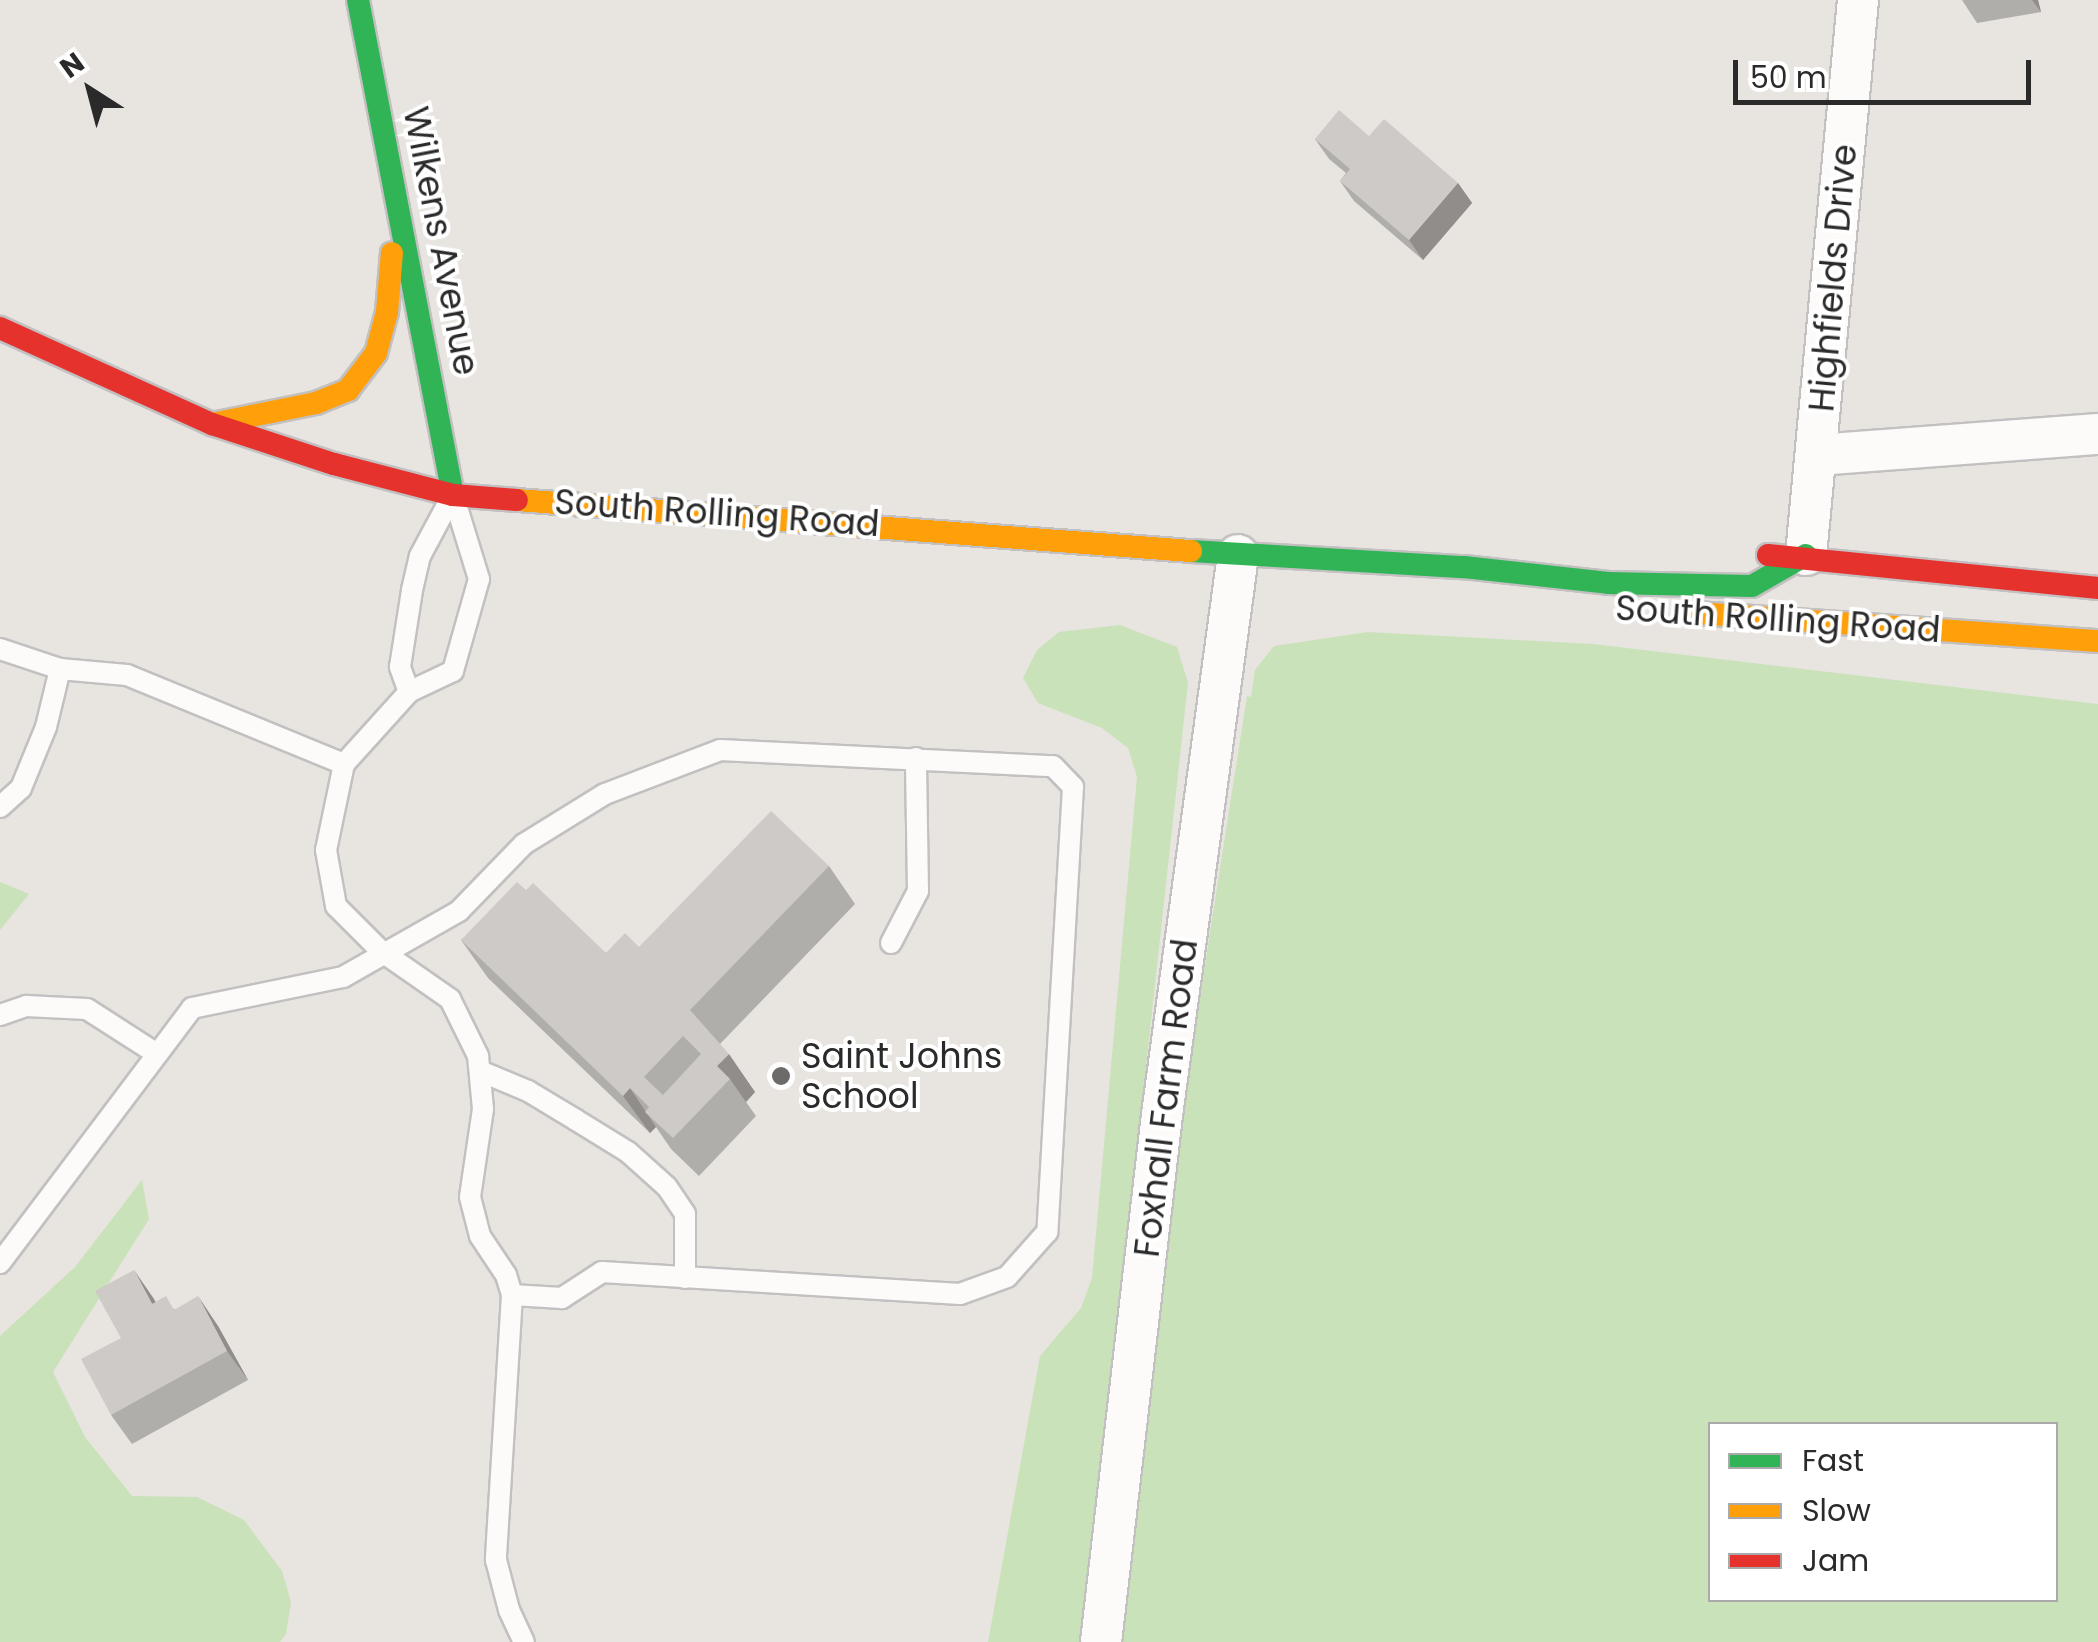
<!DOCTYPE html>
<html>
<head>
<meta charset="utf-8">
<style>
  body { margin:0 }
  #map { position:relative; width:2098px; height:1642px; overflow:hidden; background:#e8e4e0; font-family:Poppins,sans-serif }
  div>[style] { position:absolute }
  .green>* { inset:0; background:#c9e2b9 }
  .roads { filter:drop-shadow(2px 0 #c2c0c1) drop-shadow(-2px 0 #c2c0c1) drop-shadow(0 2px #c2c0c1) drop-shadow(0 -2px #c2c0c1) }
  .lane>* { height:20px; margin:-10px; padding:0 10px; transform-origin:10px; border-radius:10px; background:#fcfbfa }
  .street>* { height:40px; margin:-20px; padding:0 20px; transform-origin:20px; border-radius:20px; background:#fcfbfa }
  .fast>* { height:22px; margin:-11px; padding:0 11px; transform-origin:11px; border-radius:11px; background:#30b455 }
  .slow>* { height:22px; margin:-11px; padding:0 11px; transform-origin:11px; border-radius:11px; background:#ff9f0a }
  .jam>* { height:22px; margin:-11px; padding:0 11px; transform-origin:11px; border-radius:11px; background:#e5322d }
  .wall>* { inset:0; background:#b0aeab }
  .shaded-wall>* { inset:0; background:#908d8b }
  .building>* { inset:0; background:#cdcac7 }
  .dots>* { width:28px; height:28px; translate:-50% -50%; box-sizing:border-box; border:5px solid #fff; border-radius:50% }
  span { translate:-50% -50%; white-space:nowrap; text-align:center; line-height:1.15; -webkit-text-stroke:8px #fff; paint-order:stroke }
  .street-label { font-size:35px; color:#2a2a2a }
  .poi-label { font-size:35px; color:#2a2a2a }
  .left { translate:0 -50%; text-align:left }
  .legend { position:absolute; left:1708px; top:1422px; width:350px; height:180px; box-sizing:border-box; background:#fff; border:2px solid #aaa; margin:0; padding:12px 18px; list-style:none; font-size:30px; color:#2a2a2a }
  .legend li { display:flex; align-items:center; gap:20px; height:50px }
  .legend b { width:50px; border:2px solid #aaa }
  .north { position:absolute; left:40px; top:40px; width:100px; height:100px; -webkit-text-stroke:8px #fff; paint-order:stroke; rotate:324deg; font-size:28px; font-weight:700; line-height:40px; text-align:center; color:#2a2a2a }
  .north::after { content:''; display:block; margin:auto; width:35px; height:45px; background:#2a2a2a; clip-path:polygon(50% 0,100% 100%,50% 72%,0 100%) }
  .scale { position:absolute; left:1733px; top:60px; width:298px; height:45px; box-sizing:border-box; border:5px solid #2a2a2a; border-top:0; padding-left:12px; font-size:30px; line-height:35px; white-space:nowrap; color:#2a2a2a; -webkit-text-stroke:8px #fff; paint-order:stroke }
</style>
</head>
<body>
<div id="map">
  <div class="green">
    <i style="clip-path:polygon(1120px 625px,1177px 647px,1188px 683px,1083px 1642px,988px 1642px,1040px 1356px,1081px 1308px,1092px 1278px,1137px 777px,1128px 748px,1102px 728px,1038px 703px,1023px 678px,1037px 650px,1059px 632px)"></i>
    <i style="clip-path:polygon(evenodd,1368px 632px,1593px 644px,2098px 704px,2098px 1642px,1122px 1642px,1181px 1118px,1247px 696px,1251px 697px,1255px 670px,1274px 646px,1368px 632px,1710px 1424px,2056px 1424px,2056px 1600px,1710px 1600px,1710px 1424px)"></i>
    <i style="clip-path:polygon(0 882px,29px 894px,0 930px)"></i>
    <i style="clip-path:polygon(142px 1180px,149px 1219px,53px 1372px,85px 1437px,132px 1496px,197px 1497px,244px 1520px,282px 1571px,291px 1602px,286px 1634px,280px 1642px,0 1642px,0 1336px,75px 1267px)"></i>
  </div>
  <div class="roads">
    <div class="lane">
      <i style="left:455px;top:501px;width:82px;rotate:72.9deg"></i>
      <i style="left:479px;top:579px;width:96px;rotate:105.8deg"></i>
      <i style="left:453px;top:671px;width:49px;rotate:154.5deg"></i>
      <i style="left:409px;top:692px;width:97px;rotate:132.1deg"></i>
      <i style="left:344px;top:764px;width:88px;rotate:101.8deg"></i>
      <i style="left:326px;top:850px;width:57px;rotate:79.9deg"></i>
      <i style="left:336px;top:906px;width:64px;rotate:45deg"></i>
      <i style="left:381px;top:951px;width:84px;rotate:34.8deg"></i>
      <i style="left:450px;top:999px;width:64px;rotate:63.8deg"></i>
      <i style="left:478px;top:1056px;width:53px;rotate:84.6deg"></i>
      <i style="left:483px;top:1109px;width:89px;rotate:98.4deg"></i>
      <i style="left:470px;top:1197px;width:40px;rotate:75.6deg"></i>
      <i style="left:480px;top:1236px;width:47px;rotate:56.3deg"></i>
      <i style="left:506px;top:1275px;width:21px;rotate:73deg"></i>
      <i style="left:512px;top:1295px;width:265px;rotate:93.5deg"></i>
      <i style="left:496px;top:1560px;width:52px;rotate:75.4deg"></i>
      <i style="left:509px;top:1610px;width:35px;rotate:65deg"></i>
      <i style="left:0;top:649px;width:63px;rotate:18.4deg"></i>
      <i style="left:60px;top:669px;width:67px;rotate:5.1deg"></i>
      <i style="left:127px;top:675px;width:235px;rotate:22.3deg"></i>
      <i style="left:409px;top:692px;width:27px;rotate:-110deg"></i>
      <i style="left:400px;top:667px;width:78px;rotate:-81.1deg"></i>
      <i style="left:412px;top:590px;width:35px;rotate:-77deg"></i>
      <i style="left:420px;top:556px;width:68px;rotate:-61.9deg"></i>
      <i style="left:0;top:807px;width:28px;rotate:-42deg"></i>
      <i style="left:21px;top:788px;width:66px;rotate:-67.7deg"></i>
      <i style="left:46px;top:727px;width:60px;rotate:-76.4deg"></i>
      <i style="left:891px;top:943px;width:59px;rotate:-62.6deg"></i>
      <i style="left:918px;top:891px;width:133px;rotate:-90.9deg"></i>
      <i style="left:0;top:1015px;width:28px;rotate:-19deg"></i>
      <i style="left:26px;top:1006px;width:61px;rotate:2.8deg"></i>
      <i style="left:87px;top:1009px;width:83px;rotate:32.7deg"></i>
      <i style="left:480px;top:1071px;width:52px;rotate:22.6deg"></i>
      <i style="left:528px;top:1091px;width:56px;rotate:31.1deg"></i>
      <i style="left:576px;top:1120px;width:61px;rotate:31.6deg"></i>
      <i style="left:628px;top:1152px;width:52px;rotate:41.9deg"></i>
      <i style="left:667px;top:1187px;width:32px;rotate:56deg"></i>
      <i style="left:685px;top:1214px;width:64px;rotate:90deg"></i>
      <i style="left:0;top:1263px;width:319px;rotate:-53deg"></i>
      <i style="left:192px;top:1008px;width:154px;rotate:-11.6deg"></i>
      <i style="left:343px;top:977px;width:133px;rotate:-29.6deg"></i>
      <i style="left:459px;top:911px;width:93px;rotate:-45.9deg"></i>
      <i style="left:524px;top:844px;width:95px;rotate:-31.7deg"></i>
      <i style="left:605px;top:794px;width:123px;rotate:-20.9deg"></i>
      <i style="left:720px;top:750px;width:333px;rotate:2.8deg"></i>
      <i style="left:1053px;top:766px;width:29px;rotate:46deg"></i>
      <i style="left:1073px;top:787px;width:446px;rotate:93.3deg"></i>
      <i style="left:1047px;top:1232px;width:60px;rotate:131.6deg"></i>
      <i style="left:1007px;top:1277px;width:50px;rotate:160.1deg"></i>
      <i style="left:960px;top:1294px;width:359px;rotate:-176.5deg"></i>
      <i style="left:602px;top:1272px;width:48px;rotate:147deg"></i>
      <i style="left:562px;top:1298px;width:50px;rotate:-176.6deg"></i>
    </div>
    <div class="street">
      <i style="left:1817px;top:455px;width:282px;rotate:-4.3deg"></i>
      <i style="left:1806px;top:555px;width:557px;rotate:-84.65deg"></i>
      <i style="left:1101px;top:1642px;width:531px;rotate:-83.4deg"></i>
      <i style="left:1162px;top:1115px;width:565px;rotate:-82.27deg"></i>
    </div>
    <div class="fast">
      <i style="left:358px;top:0;width:504px;rotate:79.14deg"></i>
      <i style="left:1191px;top:551px;width:273px;rotate:3.4deg"></i>
      <i style="left:1464px;top:567px;width:145px;rotate:6.3deg"></i>
      <i style="left:1608px;top:583px;width:144px;rotate:1.2deg"></i>
      <i style="left:1752px;top:586px;width:62px;rotate:-29.9deg"></i>
    </div>
    <div class="slow">
      <i style="left:212px;top:424px;width:106px;rotate:-11.4deg"></i>
      <i style="left:316px;top:403px;width:35px;rotate:-22deg"></i>
      <i style="left:348px;top:390px;width:46px;rotate:-52.9deg"></i>
      <i style="left:376px;top:353px;width:42px;rotate:-75deg"></i>
      <i style="left:387px;top:312px;width:59px;rotate:-85.2deg"></i>
      <i style="left:517px;top:500px;width:676px;rotate:4.33deg"></i>
      <i style="left:1696px;top:613px;width:403px;rotate:4deg"></i>
    </div>
    <div class="jam">
      <i style="left:0;top:328px;width:233px;rotate:24.4deg"></i>
      <i style="left:212px;top:424px;width:128px;rotate:18.2deg"></i>
      <i style="left:334px;top:464px;width:123px;rotate:14.6deg"></i>
      <i style="left:453px;top:495px;width:64px;rotate:4.5deg"></i>
      <i style="left:1768px;top:555px;width:332px;rotate:5.7deg"></i>
    </div>
  </div>
  <div class="wall">
    <i style="clip-path:polygon(1962px 0,2038px 0,2041px 12px,1977px 23px)"></i>
    <i style="clip-path:polygon(1369px 136px,1458px 183px,1472px 203px,1423px 260px,1354px 201px,1340px 181px,1346px 173px,1329px 159px,1315px 139px)"></i>
    <i style="clip-path:polygon(829px 866px,855px 904px,720px 1044px,755px 1092px,746px 1102px,756px 1116px,699px 1176px,671px 1149px,656px 1127px,650px 1133px,488px 978px,461px 940px,526px 890px,606px 953px,639px 947px)"></i>
    <i style="clip-path:polygon(156px 1302px,218px 1326px,248px 1380px,132px 1444px,111px 1415px)"></i>
  </div>
  <div class="shaded-wall">
    <i style="clip-path:polygon(2032px 0,2038px 0,2041px 12px)"></i>
    <i style="clip-path:polygon(1458px 183px,1472px 203px,1423px 260px,1409px 240px)"></i>
    <i style="clip-path:polygon(729px 1054px,755px 1092px,746px 1102px,730px 1079px,717px 1066px)"></i>
    <i style="clip-path:polygon(630px 1088px,656px 1127px,650px 1133px,623px 1096px)"></i>
    <i style="clip-path:polygon(134px 1270px,154px 1299px,173px 1333px,152px 1304px)"></i>
    <i style="clip-path:polygon(198px 1296px,218px 1326px,248px 1380px,227px 1351px)"></i>
  </div>
  <div class="building">
    <i style="clip-path:polygon(1339px 110px,1369px 136px,1384px 119px,1458px 183px,1409px 240px,1340px 181px,1350px 169px,1315px 139px)"></i>
    <i style="clip-path:polygon(evenodd,771px 811px,829px 866px,690px 1010px,729px 1054px,717px 1066px,730px 1079px,673px 1138px,645px 1112px,649px 1107px,630px 1088px,623px 1096px,461px 940px,517px 882px,526px 890px,533px 883px,606px 953px,625px 933px,639px 947px,771px 811px,683px 1036px,701px 1054px,663px 1095px,644px 1077px,683px 1036px)"></i>
    <i style="clip-path:polygon(134px 1270px,152px 1304px,166px 1296px,174px 1310px,198px 1296px,227px 1351px,111px 1415px,81px 1359px,121px 1338px,95px 1291px)"></i>
  </div>
  <div class="dots">
    <i style="left:781px;top:1076px;background:#6c6b6a"></i>
  </div>
  <div class="street-label">
    <span style="left:441px;top:241px;rotate:79deg">Wilkens Avenue</span>
    <span style="left:1833px;top:278px;rotate:-85deg">Highfields Drive</span>
    <span style="left:717px;top:513px;rotate:4deg">South Rolling Road</span>
    <span style="left:1778px;top:619px;rotate:4deg">South Rolling Road</span>
    <span style="left:1166px;top:1098px;rotate:-83deg">Foxhall Farm Road</span>
  </div>
  <div class="poi-label">
    <span class="left" style="left:801px;top:1076px">Saint Johns<br>School</span>
  </div>
  <ul class="legend">
  <li><b style="height:12px;background:#30b455"></b>Fast</li>
  <li><b style="height:12px;background:#ff9f0a"></b>Slow</li>
  <li><b style="height:12px;background:#e5322d"></b>Jam</li>
  </ul>
  <div class="north">N</div>
  <div class="scale">50 m</div>
</div>
</body>
</html>
